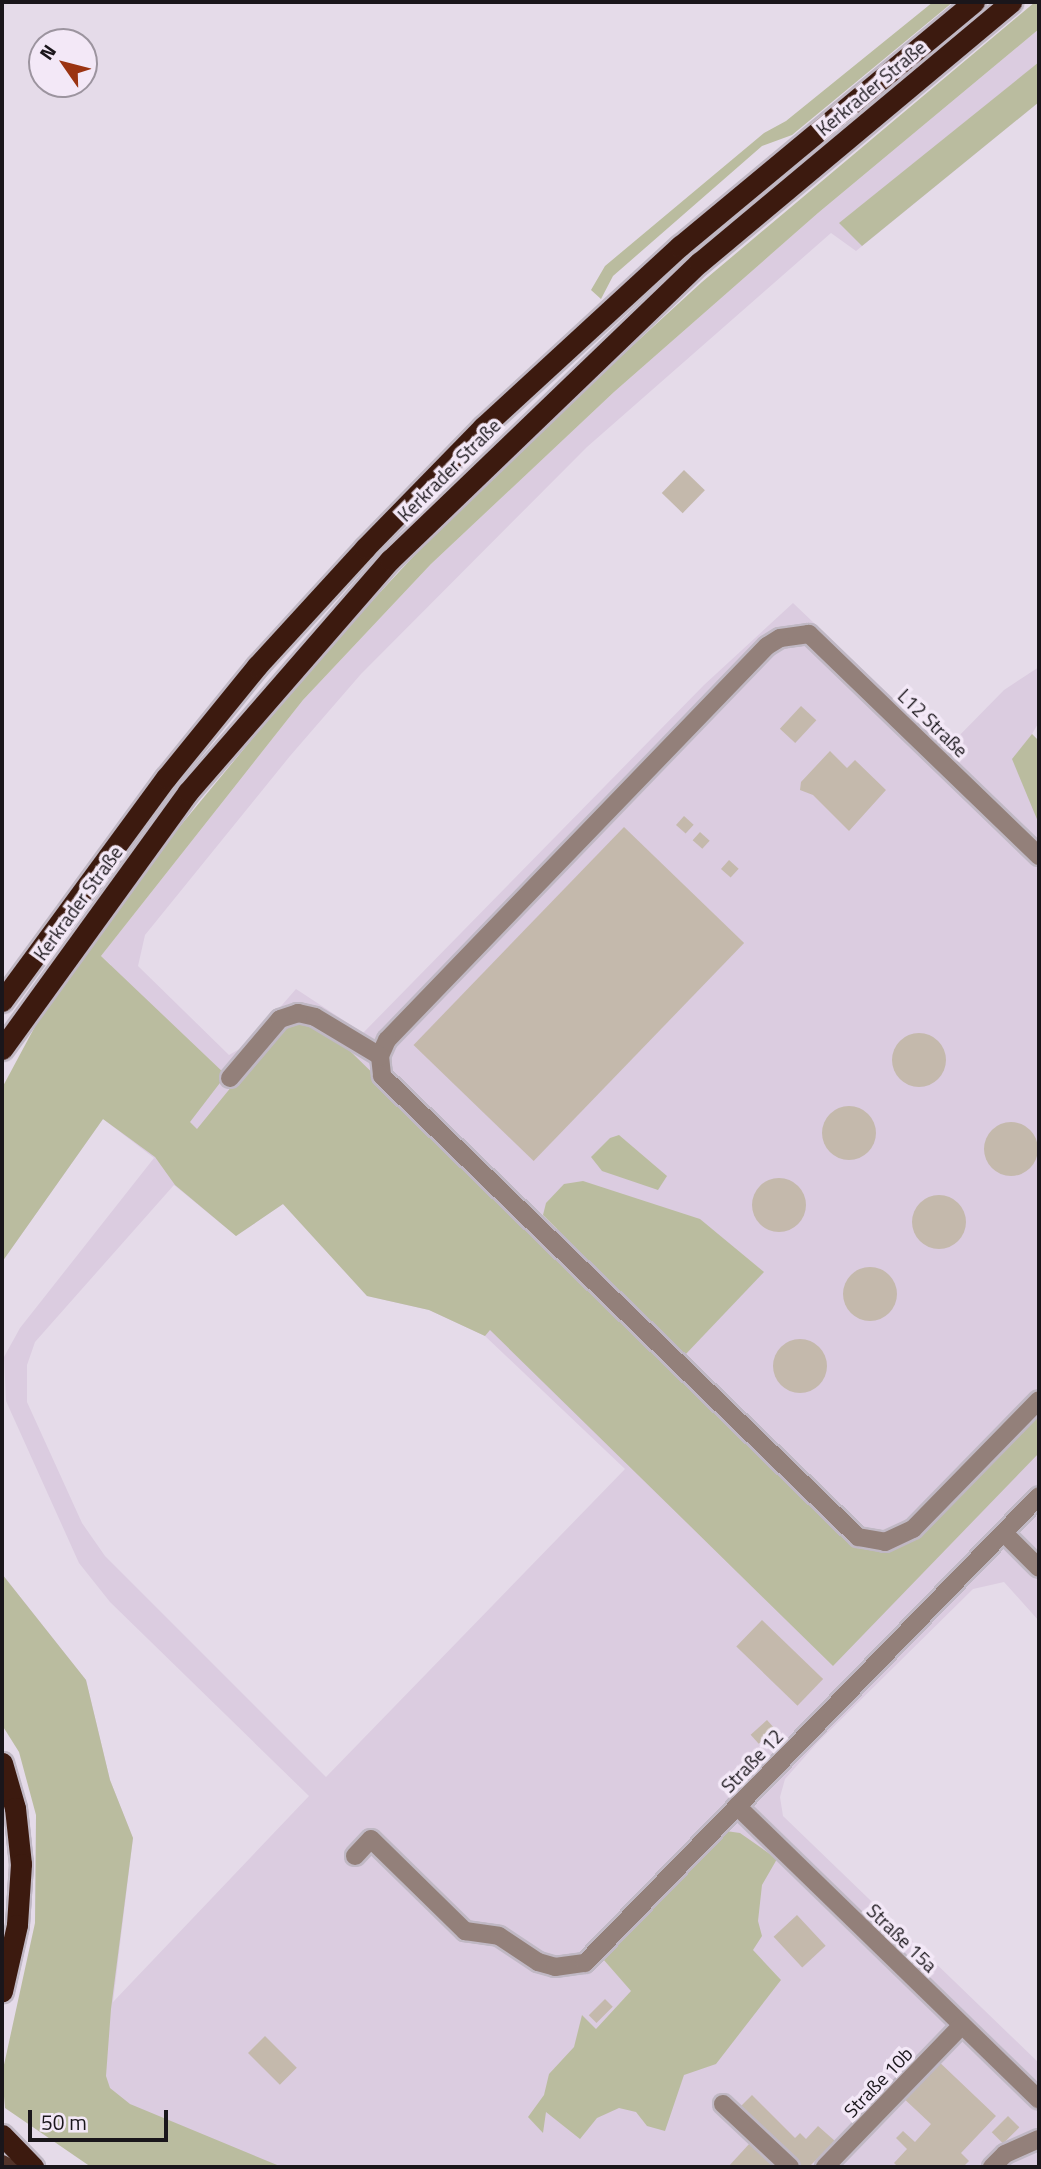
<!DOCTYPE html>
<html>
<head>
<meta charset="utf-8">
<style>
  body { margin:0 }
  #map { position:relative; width:1041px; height:2169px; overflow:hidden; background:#e5dbe9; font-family:"Titillium Web",sans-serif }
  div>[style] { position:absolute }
  .built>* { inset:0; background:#dbcce0 }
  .green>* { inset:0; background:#babc9f }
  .building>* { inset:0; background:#c4b9ac; transform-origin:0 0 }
  .round { border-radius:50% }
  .roads { filter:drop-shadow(2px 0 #c0b8c4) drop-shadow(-2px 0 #c0b8c4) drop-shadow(0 2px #c0b8c4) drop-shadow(0 -2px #c0b8c4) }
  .minor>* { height:18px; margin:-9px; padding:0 9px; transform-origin:9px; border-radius:9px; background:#93807a }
  .major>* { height:18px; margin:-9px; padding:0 9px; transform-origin:9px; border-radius:9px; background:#53342a }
  .highway>* { height:21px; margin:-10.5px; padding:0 10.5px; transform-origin:10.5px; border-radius:10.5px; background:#3c1a0f }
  span { translate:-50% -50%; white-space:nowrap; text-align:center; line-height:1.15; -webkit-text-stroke:7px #f3e8f7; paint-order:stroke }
  .street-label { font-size:19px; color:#1a161b }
  .frame { position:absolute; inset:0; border:4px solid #1a161b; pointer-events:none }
  .north { position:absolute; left:28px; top:28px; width:70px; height:70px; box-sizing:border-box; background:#f3e8f7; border:2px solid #9c949f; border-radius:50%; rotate:305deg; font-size:19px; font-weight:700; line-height:28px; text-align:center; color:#1a161b }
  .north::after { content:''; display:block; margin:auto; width:24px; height:32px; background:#9b3412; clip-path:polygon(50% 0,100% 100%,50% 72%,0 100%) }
  .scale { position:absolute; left:28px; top:2110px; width:140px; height:32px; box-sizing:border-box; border:4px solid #1a161b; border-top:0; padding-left:9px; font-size:21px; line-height:24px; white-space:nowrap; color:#1a161b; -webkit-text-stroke:5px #f3e8f7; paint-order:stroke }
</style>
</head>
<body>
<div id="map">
  <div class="built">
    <i style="clip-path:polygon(evenodd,1039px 29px,1039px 102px,856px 251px,831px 233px,587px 447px,361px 674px,290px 756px,145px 935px,138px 966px,229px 1055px,248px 1044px,296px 989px,363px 1033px,704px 685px,793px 603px,942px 745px,952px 743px,1004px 690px,1039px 667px,1039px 722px,1032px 734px,1039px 741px,1039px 1621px,1004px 1582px,973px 1589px,817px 1743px,785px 1779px,780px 1797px,783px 1816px,1039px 2063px,1039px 2167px,252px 2167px,92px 2090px,2px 1574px,86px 1680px,110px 1780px,133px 1838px,113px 2002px,309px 1796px,110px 1602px,79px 1563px,6px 1401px,4px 1357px,20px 1328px,154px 1158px,103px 1119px,2px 1262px,111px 965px,101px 956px,303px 700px,431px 564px,614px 392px,818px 213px,1039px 29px,174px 1185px,236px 1236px,283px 1204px,367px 1296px,429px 1310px,485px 1336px,625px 1469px,326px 1777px,105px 1556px,82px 1523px,27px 1402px,27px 1365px,35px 1342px,174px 1185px)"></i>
  </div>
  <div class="green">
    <i style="clip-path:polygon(933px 2px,953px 2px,792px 135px,762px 146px,613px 276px,601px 299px,591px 290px,605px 266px,764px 133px,786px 121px)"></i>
    <i style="clip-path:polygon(1035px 2px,1039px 2px,1039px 29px,818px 213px,614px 392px,431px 564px,303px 700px,101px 956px,226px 1075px,190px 1122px,197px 1129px,275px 1033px,290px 1023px,304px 1023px,349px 1050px,853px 1542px,878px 1550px,909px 1540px,1039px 1409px,1039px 1453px,833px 1666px,490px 1330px,485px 1336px,429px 1310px,367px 1296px,283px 1204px,236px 1236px,175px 1185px,155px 1157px,103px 1119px,2px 1262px,2px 1088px,46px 1006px,147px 866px,320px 657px,475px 490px,702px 282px)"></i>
    <i style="clip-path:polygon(1039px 62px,1039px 102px,862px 246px,839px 223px)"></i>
    <i style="clip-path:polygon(1032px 734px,1039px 741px,1039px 824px,1012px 759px)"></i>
    <i style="clip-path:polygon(619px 1135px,667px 1176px,658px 1190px,602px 1171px,591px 1157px,610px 1138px)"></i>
    <i style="clip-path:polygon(583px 1181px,700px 1219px,764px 1272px,684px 1356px,543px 1215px,546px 1203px,564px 1184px)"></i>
    <i style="clip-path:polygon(2px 1574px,86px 1680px,110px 1780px,133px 1838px,111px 2009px,106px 2076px,110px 2088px,130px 2104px,282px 2167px,91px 2167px,5px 2108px,2px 2074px,35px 1923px,36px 1815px,19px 1752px,2px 1725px)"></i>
    <i style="clip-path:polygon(726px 1831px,740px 1833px,777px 1859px,762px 1885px,758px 1921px,762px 1936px,753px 1950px,781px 1980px,716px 2064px,684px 2075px,665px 2131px,647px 2126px,636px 2112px,619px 2108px,597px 2118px,580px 2139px,546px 2112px,543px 2133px,528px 2117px,544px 2095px,549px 2074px,574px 2047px,582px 2015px,596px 2029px,631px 1991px,603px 1959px)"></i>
  </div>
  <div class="building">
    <i style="left:684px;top:470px;width:29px;height:32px;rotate:44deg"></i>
    <i style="left:801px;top:706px;width:21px;height:31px;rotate:43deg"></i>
    <i style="clip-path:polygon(830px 751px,847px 768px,855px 760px,886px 790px,849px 831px,813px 795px,800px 790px,801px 782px)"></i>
    <i style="left:684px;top:816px;width:13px;height:12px;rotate:42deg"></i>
    <i style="left:624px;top:827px;width:167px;height:303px;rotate:44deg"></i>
    <i style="left:700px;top:832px;width:13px;height:11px;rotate:42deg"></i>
    <i style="left:729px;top:860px;width:13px;height:12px;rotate:42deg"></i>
    <i class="round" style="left:892px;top:1033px;width:54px;height:54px"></i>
    <i class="round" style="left:822px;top:1106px;width:54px;height:54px"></i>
    <i class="round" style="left:984px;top:1122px;width:54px;height:54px"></i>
    <i class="round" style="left:752px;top:1178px;width:54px;height:54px"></i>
    <i class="round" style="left:912px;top:1195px;width:54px;height:54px"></i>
    <i class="round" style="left:843px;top:1267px;width:54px;height:54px"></i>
    <i class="round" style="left:773px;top:1339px;width:54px;height:54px"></i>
    <i style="left:762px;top:1620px;width:85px;height:37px;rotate:44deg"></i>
    <i style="left:767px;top:1720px;width:12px;height:22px;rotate:48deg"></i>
    <i style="left:797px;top:1915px;width:42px;height:32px;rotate:47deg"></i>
    <i style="left:605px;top:1999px;width:11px;height:23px;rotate:45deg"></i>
    <i style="left:265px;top:2036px;width:45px;height:24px;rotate:45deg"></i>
    <i style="clip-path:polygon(935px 2058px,996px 2116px,961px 2153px,969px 2161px,963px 2167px,898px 2167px,894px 2163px,907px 2149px,896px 2138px,903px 2131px,915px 2142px,931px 2124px,900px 2095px)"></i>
    <i style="clip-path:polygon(752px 2095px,795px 2138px,800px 2133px,806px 2139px,818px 2126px,835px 2141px,809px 2167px,801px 2167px,739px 2108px)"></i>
    <i style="left:1008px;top:2116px;width:16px;height:23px;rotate:45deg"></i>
    <i style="clip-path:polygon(750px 2143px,776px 2167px,728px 2167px)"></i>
  </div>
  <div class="roads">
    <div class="minor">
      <i style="left:1039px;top:856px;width:320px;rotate:-136deg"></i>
      <i style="left:809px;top:634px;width:29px;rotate:172deg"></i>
      <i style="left:780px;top:638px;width:15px;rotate:148deg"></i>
      <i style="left:767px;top:646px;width:547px;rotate:133.96deg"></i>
      <i style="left:387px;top:1040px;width:17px;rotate:114deg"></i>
      <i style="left:380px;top:1056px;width:20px;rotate:84deg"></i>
      <i style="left:382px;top:1076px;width:663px;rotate:44.08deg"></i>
      <i style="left:858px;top:1537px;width:27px;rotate:10deg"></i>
      <i style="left:885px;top:1542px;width:31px;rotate:-25deg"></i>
      <i style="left:913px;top:1529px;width:180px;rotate:-45.7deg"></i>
      <i style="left:230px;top:1078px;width:77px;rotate:-49.7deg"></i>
      <i style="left:280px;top:1019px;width:19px;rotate:-18deg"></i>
      <i style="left:298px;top:1013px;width:17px;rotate:13deg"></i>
      <i style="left:315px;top:1017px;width:76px;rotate:31deg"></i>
      <i style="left:1004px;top:1533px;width:49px;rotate:45deg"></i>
      <i style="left:737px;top:1806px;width:421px;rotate:44.2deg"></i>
      <i style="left:355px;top:1856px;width:23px;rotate:-47deg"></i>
      <i style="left:371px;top:1839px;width:132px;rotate:44.4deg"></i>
      <i style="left:465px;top:1931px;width:34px;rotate:8deg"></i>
      <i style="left:499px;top:1936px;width:47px;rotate:33.7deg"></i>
      <i style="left:538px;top:1962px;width:18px;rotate:16deg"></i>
      <i style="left:555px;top:1967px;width:30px;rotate:-8deg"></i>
      <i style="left:585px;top:1963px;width:651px;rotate:-45.81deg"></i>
      <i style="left:723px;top:2104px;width:92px;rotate:43.2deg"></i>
      <i style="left:825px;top:2167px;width:197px;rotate:-46deg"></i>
      <i style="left:992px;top:2167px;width:18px;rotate:-45deg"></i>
      <i style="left:1005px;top:2154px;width:37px;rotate:-24deg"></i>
    </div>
    <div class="major">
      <i style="left:2px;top:2164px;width:7px;rotate:27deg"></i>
    </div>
    <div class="highway">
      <i style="left:2px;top:1001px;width:277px;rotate:-53.7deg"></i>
      <i style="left:166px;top:778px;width:144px;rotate:-50.9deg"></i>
      <i style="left:257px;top:666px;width:160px;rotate:-47.5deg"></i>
      <i style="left:365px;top:548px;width:169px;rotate:-45.7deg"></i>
      <i style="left:483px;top:427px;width:268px;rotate:-42.6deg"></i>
      <i style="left:680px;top:246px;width:382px;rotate:-39.7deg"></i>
      <i style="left:2px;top:1049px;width:317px;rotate:-54.1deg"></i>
      <i style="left:188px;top:792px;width:308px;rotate:-49deg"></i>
      <i style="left:390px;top:560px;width:429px;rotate:-43.9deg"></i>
      <i style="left:699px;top:263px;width:407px;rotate:-39.9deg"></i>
      <i style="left:2px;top:1763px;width:47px;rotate:73.9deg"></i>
      <i style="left:15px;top:1808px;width:56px;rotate:83.9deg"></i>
      <i style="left:21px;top:1864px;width:61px;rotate:93.8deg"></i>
      <i style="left:17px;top:1925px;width:68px;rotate:102.8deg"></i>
      <i style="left:2px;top:2135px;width:45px;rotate:45.9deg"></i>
    </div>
  </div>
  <div class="street-label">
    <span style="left:871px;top:88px;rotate:-40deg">Kerkrader Straße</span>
    <span style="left:449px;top:470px;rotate:-45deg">Kerkrader Straße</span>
    <span style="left:933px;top:723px;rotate:44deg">L12 Straße</span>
    <span style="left:78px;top:903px;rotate:-54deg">Kerkrader Straße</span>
    <span style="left:752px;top:1761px;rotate:-46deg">Straße 12</span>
    <span style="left:902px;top:1938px;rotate:44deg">Straße 15a</span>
    <span style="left:878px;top:2082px;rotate:-46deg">Straße 10b</span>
  </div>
  <div class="frame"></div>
  <div class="north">N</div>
  <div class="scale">50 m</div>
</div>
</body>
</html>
